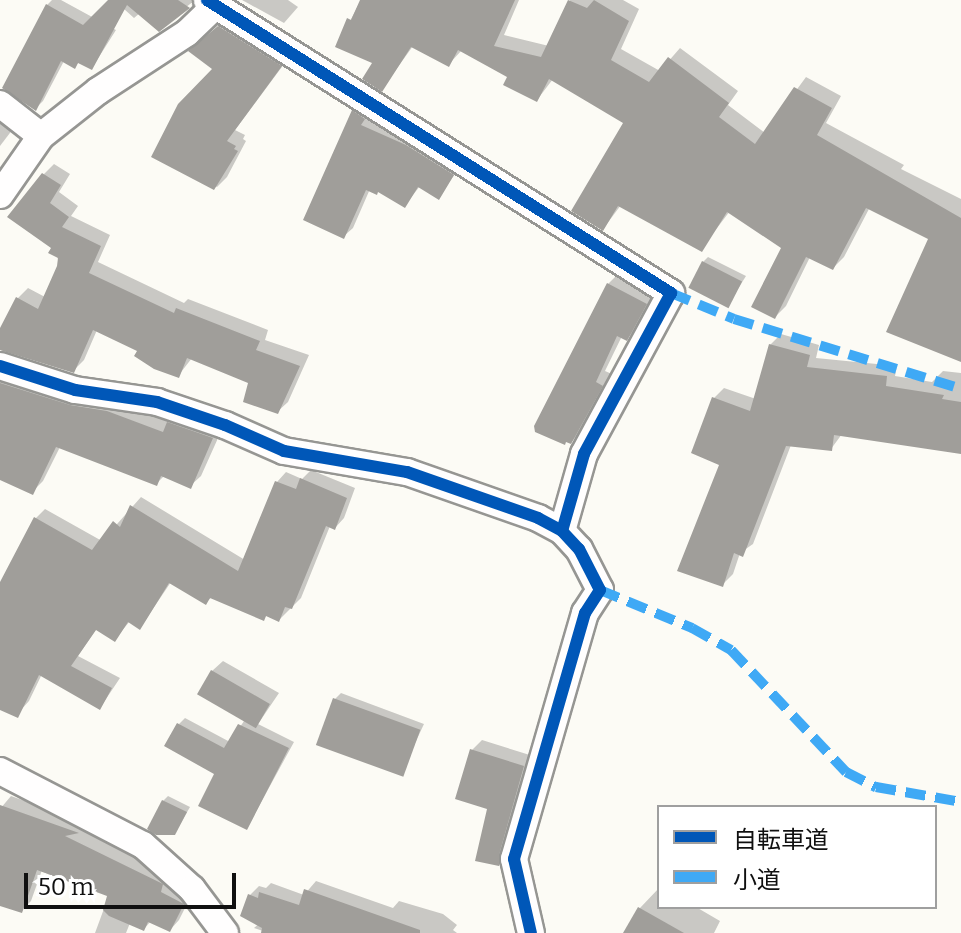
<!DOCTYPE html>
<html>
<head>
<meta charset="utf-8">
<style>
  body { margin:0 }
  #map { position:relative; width:961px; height:933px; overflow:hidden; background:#fcfbf5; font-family:Bitter,"Noto Sans JP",serif }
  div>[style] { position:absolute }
  .shadow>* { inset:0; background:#0003 }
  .building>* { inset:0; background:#a09e9a; transform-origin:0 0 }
  .roads { filter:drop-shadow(2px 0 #969693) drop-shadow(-2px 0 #969693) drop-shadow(0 2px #969693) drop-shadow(0 -2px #969693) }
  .minor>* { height:26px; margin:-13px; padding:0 13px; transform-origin:13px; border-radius:13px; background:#fffefe }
  .quiet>* { height:10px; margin-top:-5px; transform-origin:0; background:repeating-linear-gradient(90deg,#3fa9f5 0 20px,transparent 0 30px) }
  .cycleway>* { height:12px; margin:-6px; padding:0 6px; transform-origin:6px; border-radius:6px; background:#0057b8 }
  span { translate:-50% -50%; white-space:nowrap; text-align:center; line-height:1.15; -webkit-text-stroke:8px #fff; paint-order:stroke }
  .legend { position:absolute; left:657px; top:805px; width:280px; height:104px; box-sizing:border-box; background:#fff; border:2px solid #9f9f9f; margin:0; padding:10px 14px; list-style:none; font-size:24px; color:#101010 }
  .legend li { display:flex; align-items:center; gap:16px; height:40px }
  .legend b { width:40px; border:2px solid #9f9f9f }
  .scale { position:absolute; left:24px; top:873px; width:212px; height:36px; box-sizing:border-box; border:4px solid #101010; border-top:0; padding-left:10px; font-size:24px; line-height:28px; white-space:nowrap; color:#101010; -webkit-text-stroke:6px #fff; paint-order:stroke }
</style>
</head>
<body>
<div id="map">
  <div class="shadow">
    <i style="clip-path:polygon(52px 0,61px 0,116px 30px,92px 68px,80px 61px,75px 66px,64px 61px,43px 101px,35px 109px,47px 5px)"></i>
    <i style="clip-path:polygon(114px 0,195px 0,159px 29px,140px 13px,134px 18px)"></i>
    <i style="clip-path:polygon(242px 0,288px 0,298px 7px,284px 23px)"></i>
    <i style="clip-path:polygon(361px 0,519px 0,504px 35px,549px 46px,570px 0,623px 0,639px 9px,621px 49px,660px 71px,680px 48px,738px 91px,728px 105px,765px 133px,806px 77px,841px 96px,826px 123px,904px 165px,901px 169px,961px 199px,961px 360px,930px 238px,870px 207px,844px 257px,833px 268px,810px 257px,786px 306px,775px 317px,783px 248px,730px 211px,701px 249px,621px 205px,603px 229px,626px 122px,553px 79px,537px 100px,510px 77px,462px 50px,449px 64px,413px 46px,382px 89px,375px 62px,337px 46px)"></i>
    <i style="clip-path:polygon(229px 17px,290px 56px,235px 130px,245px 135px,243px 139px,246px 141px,227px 177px,217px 187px,154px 156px,214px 69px,201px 41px)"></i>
    <i style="clip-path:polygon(362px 103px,461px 166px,438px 197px,420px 186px,405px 205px,379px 190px,370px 189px,353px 228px,344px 236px,353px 111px)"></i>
    <i style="clip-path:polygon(0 107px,19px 121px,0 146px)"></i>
    <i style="clip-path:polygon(54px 164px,70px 174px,59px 192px,78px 206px,71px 216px,110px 235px,98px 262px,184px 303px,188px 299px,268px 330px,265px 340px,309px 355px,288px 402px,277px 412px,250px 381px,192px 358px,178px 376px,140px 350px,97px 330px,84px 360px,73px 371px,0 350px,0 337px,18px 298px,28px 288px,45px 297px,59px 266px,44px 174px)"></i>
    <i style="clip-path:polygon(708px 257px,746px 276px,728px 305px,703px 262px)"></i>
    <i style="clip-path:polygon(619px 273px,656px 293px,637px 328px,627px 338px,622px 336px,605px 371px,612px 374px,582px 431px,571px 442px,608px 284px)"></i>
    <i style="clip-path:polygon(781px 334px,819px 345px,816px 358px,897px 366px,895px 376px,932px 382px,943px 371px,961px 373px,961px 451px,842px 434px,831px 449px,791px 445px,753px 544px,740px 553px,733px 574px,722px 585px,721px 463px,714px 398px,724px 388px,756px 399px,770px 345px)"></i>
    <i style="clip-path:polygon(0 367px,119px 401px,171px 421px,180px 413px,223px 427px,201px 476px,190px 486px,165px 475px,156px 484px,60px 447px,43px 481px,32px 492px,0 442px)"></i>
    <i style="clip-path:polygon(311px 470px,355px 488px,344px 518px,335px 528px,330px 526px,301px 598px,279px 620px,267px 615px,264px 618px,212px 597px,206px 602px,171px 582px,140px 628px,130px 621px,115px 639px,97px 628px,78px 656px,120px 678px,100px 708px,42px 674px,29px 701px,20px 711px,0 701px,0 584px,36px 518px,45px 509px,102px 541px,141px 497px,245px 560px,277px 482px,286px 472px,302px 479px)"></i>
    <i style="clip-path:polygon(223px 661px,279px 693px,258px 724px,294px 742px,247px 828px,217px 774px,179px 724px,185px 718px,230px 742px,244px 721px,212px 671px)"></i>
    <i style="clip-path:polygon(341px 693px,424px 724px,401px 773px,335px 699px)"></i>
    <i style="clip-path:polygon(482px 740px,533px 756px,509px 854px,499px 864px,490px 808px,472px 750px)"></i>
    <i style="clip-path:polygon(11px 796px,86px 823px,80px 829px,171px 874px,192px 894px,179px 920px,170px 930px,151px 921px,144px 929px,130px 923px,126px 933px,95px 933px,109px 895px,42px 870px,31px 901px,21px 911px,0 905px,0 809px)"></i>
    <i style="clip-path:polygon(168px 796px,190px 807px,175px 833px,163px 801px)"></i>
    <i style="clip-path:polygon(316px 881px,393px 908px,399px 901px,443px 914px,457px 925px,453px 930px,457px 933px,269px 933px,254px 928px,261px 922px,250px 895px,259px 886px,266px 888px,271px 883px,304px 895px)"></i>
    <i style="clip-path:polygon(659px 888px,659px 907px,696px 907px,720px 921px,714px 933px,625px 933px,640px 908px)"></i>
  </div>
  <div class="building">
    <i style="clip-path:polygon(108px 0,178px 0,190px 8px,159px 32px,127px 5px,92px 70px,78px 63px,75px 69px,61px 61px,36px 111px,2px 88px,46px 4px,83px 25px)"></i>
    <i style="clip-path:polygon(360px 0,515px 0,494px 46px,541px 57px,568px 0,587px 8px,594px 0,629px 21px,611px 60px,649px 82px,668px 57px,729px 103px,719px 117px,755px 144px,794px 87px,832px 108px,817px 135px,961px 218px,961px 362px,886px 332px,928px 239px,866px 208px,833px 270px,806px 257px,775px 319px,751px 307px,781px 248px,727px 212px,702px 252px,618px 206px,603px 231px,571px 211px,623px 123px,549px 79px,537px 102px,503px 85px,507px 77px,458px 50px,449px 67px,411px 47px,382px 92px,362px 79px,372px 63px,335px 47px,347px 18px,351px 20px)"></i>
    <i style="clip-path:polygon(218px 26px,282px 66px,227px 141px,236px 146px,234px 149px,238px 151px,214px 190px,151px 157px,178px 104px,212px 69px,188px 51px)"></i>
    <i style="clip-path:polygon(352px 110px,365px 119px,361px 125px,406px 145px,454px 175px,439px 200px,418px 187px,405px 208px,378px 192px,377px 195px,366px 190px,344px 239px,303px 220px)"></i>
    <i style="clip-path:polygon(42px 173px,61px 185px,50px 203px,69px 217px,62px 227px,101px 246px,89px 273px,174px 313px,176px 308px,260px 341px,256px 350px,300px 366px,278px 414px,243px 402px,248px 383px,187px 358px,179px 378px,154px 369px,134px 356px,137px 351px,93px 330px,74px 373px,0 350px,0 328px,16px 297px,38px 309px,57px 266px,58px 258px,48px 253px,51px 248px,7px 217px)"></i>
    <i style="left:702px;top:261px;width:45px;height:30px;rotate:27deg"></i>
    <i style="clip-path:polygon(607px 283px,647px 304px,627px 341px,617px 336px,596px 382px,603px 386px,571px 444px,566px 442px,565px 445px,535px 432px,534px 426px)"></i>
    <i style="clip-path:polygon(769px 344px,810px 355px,807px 367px,887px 376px,886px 386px,944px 395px,942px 399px,961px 402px,961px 454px,834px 435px,832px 451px,786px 446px,743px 557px,734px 553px,723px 587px,677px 571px,719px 465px,691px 453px,712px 397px,750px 411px)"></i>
    <i style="clip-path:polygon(0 383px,70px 405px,107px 411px,163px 432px,167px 422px,213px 438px,191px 489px,161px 476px,157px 486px,56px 447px,33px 495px,0 480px)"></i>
    <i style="clip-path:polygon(300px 478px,347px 498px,335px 530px,326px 526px,292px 609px,285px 607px,279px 622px,266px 616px,264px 621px,210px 598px,206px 605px,169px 583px,140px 630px,128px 622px,115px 642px,96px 630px,71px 666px,112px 688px,100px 710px,39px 675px,18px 718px,0 710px,0 582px,34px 517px,92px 550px,113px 521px,120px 527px,130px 505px,238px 571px,275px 481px,296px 489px)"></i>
    <i style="left:211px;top:670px;width:68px;height:28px;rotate:30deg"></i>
    <i style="left:333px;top:698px;width:93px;height:50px;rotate:20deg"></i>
    <i style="clip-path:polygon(177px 723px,224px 748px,238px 724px,289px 748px,247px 830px,198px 806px,214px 774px,164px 746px)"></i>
    <i style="clip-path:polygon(470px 749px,524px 766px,499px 855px,499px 866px,475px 861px,487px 809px,455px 799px)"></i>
    <i style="clip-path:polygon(162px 800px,187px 812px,175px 835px,156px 835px,147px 829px)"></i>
    <i style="clip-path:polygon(0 805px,79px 833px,65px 836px,163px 884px,161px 892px,184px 904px,170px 932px,148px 922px,144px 931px,109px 916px,103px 910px,107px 896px,37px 870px,22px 913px,0 906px)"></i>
    <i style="clip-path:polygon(304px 889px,420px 930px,420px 933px,261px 933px,262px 928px,240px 916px,248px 894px,258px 898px,259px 892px,299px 905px)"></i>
    <i style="clip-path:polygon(638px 907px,684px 933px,623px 933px)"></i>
  </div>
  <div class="roads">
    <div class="minor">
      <i style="left:207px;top:0;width:549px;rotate:32.27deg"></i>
      <i style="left:671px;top:293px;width:183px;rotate:118.4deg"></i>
      <i style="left:584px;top:454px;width:80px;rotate:105.9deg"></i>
      <i style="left:0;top:104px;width:52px;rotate:38deg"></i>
      <i style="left:0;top:195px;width:72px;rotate:-55.2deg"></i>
      <i style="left:41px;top:136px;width:73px;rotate:-38.3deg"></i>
      <i style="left:98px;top:91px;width:106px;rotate:-33.1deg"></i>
      <i style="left:187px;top:33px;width:37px;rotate:-44deg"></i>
      <i style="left:0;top:366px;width:79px;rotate:17.7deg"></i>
      <i style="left:75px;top:390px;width:83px;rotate:8.3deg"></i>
      <i style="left:157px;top:402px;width:72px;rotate:18.7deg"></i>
      <i style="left:225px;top:425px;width:64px;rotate:23.8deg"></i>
      <i style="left:284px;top:451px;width:125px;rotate:9.7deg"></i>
      <i style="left:407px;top:472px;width:139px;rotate:19.3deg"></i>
      <i style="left:538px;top:518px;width:27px;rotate:28deg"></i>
      <i style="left:562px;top:531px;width:25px;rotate:47deg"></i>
      <i style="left:579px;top:549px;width:46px;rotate:62.9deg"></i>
      <i style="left:600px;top:590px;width:27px;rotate:123deg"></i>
      <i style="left:585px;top:613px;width:256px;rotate:106.1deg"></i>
      <i style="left:514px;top:859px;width:76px;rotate:77.1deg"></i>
      <i style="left:0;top:771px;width:161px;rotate:27.4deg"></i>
      <i style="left:143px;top:845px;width:66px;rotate:41.9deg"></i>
      <i style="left:192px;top:889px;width:55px;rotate:53.1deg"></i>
    </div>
  </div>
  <div class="quiet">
    <i style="left:671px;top:293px;width:68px;rotate:22.4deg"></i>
    <i style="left:734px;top:319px;width:238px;rotate:17.1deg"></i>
    <i style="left:600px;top:590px;width:100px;rotate:22.4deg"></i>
    <i style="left:692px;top:628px;width:45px;rotate:29.4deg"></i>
    <i style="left:731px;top:650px;width:168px;rotate:46.7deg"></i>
    <i style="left:846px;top:772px;width:34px;rotate:27deg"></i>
    <i style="left:876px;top:787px;width:86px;rotate:10deg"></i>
  </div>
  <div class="cycleway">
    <i style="left:207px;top:0;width:549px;rotate:32.27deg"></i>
    <i style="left:671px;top:293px;width:183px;rotate:118.4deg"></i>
    <i style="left:584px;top:454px;width:80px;rotate:105.9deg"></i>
    <i style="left:0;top:366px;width:79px;rotate:17.7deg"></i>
    <i style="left:75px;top:390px;width:83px;rotate:8.3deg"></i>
    <i style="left:157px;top:402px;width:72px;rotate:18.7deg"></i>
    <i style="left:225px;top:425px;width:64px;rotate:23.8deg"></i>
    <i style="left:284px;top:451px;width:125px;rotate:9.7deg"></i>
    <i style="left:407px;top:472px;width:139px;rotate:19.3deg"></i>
    <i style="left:538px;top:518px;width:27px;rotate:28deg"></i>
    <i style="left:562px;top:531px;width:25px;rotate:47deg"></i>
    <i style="left:579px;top:549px;width:46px;rotate:62.9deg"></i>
    <i style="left:600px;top:590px;width:27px;rotate:123deg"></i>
    <i style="left:585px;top:613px;width:256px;rotate:106.1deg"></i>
    <i style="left:514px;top:859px;width:76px;rotate:77.1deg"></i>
  </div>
  <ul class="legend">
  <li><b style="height:10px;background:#0057b8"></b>自転車道</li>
  <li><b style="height:10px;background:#3fa9f5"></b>小道</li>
  </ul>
  <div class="scale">50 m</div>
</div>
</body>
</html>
